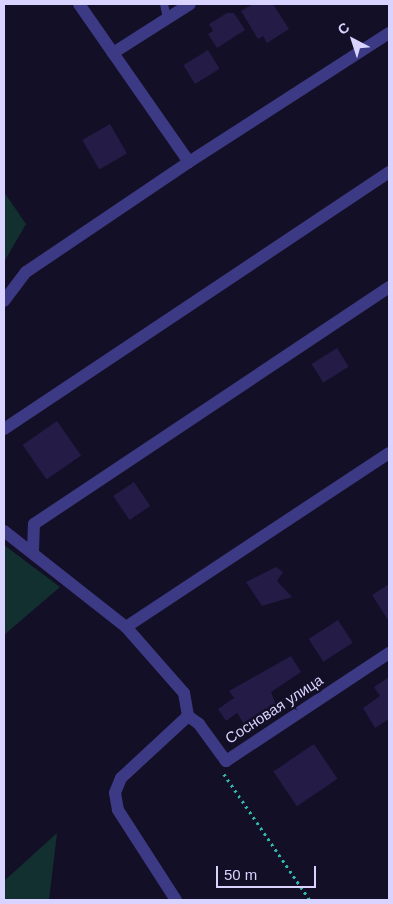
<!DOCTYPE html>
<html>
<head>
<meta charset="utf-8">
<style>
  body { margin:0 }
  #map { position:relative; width:393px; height:904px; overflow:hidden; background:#130f26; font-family:Helvetica,sans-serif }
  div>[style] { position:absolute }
  .green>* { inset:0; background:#12302f }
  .building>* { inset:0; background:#241b47; transform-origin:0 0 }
  .path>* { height:2.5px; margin-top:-1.25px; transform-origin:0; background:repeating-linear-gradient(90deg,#2fb8b0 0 2.5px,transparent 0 6.5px) }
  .service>* { height:8px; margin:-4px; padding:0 4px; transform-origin:4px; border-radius:4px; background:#3d3a85 }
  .minor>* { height:12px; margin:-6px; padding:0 6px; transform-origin:6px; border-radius:6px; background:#3d3a85 }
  span { translate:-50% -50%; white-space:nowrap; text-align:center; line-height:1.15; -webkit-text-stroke:5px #130f26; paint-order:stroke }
  .street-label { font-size:15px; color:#d9d4ff }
  .frame { position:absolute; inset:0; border:5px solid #d9d4ff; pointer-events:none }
  .north { position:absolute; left:328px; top:15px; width:50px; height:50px; -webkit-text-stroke:4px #130f26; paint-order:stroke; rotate:320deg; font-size:14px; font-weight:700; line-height:20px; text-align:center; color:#d9d4ff }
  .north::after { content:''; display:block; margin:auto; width:18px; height:22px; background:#d9d4ff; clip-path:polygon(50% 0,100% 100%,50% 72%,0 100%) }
  .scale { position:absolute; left:216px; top:866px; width:100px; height:22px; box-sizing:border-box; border:2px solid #d9d4ff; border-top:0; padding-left:6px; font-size:15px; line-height:18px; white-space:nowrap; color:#d9d4ff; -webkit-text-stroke:4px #130f26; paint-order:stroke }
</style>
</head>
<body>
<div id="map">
  <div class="green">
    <i style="clip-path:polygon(4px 192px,26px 224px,4px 262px)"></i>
    <i style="clip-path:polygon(4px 545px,60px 587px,4px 635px)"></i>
    <i style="clip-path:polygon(57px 833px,49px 900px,4px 900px,4px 881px)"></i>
  </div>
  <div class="building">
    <i style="clip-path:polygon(253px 4px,273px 4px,289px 29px,267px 43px,263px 36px,258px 39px,241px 11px)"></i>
    <i style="clip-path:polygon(227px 13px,234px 13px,245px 30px,217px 48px,208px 34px,213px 31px,209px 24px)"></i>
    <i style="left:208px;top:50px;width:22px;height:29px;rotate:58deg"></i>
    <i style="left:110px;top:124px;width:34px;height:32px;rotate:60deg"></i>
    <i style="left:337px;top:348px;width:22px;height:30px;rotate:58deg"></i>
    <i style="left:57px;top:421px;width:42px;height:42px;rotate:55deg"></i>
    <i style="left:134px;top:482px;width:29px;height:25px;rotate:56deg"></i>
    <i style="clip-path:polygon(276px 567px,283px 572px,277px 581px,292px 597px,262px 606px,246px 582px)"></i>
    <i style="clip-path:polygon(389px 584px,389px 619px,388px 620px,372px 595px)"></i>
    <i style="left:338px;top:620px;width:27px;height:35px;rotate:57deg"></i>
    <i style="clip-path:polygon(291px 656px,301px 672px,271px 692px,276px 705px,252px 725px,244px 724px,237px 713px,226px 721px,218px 709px,234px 698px,229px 691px)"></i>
    <i style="clip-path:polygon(389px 677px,389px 719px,375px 728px,363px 708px,380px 696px,374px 687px)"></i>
    <i style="left:314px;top:744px;width:42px;height:49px;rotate:56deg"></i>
  </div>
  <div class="path">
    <i style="left:224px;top:774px;width:153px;rotate:55.7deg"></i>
  </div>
  <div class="service">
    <i style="left:164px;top:4px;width:14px;rotate:78deg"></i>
  </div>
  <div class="minor">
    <i style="left:79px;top:4px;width:60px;rotate:55.2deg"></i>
    <i style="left:189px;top:162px;width:238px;rotate:-32.8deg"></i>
    <i style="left:4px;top:301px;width:36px;rotate:-53deg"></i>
    <i style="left:26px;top:272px;width:197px;rotate:-34deg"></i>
    <i style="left:189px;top:162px;width:133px;rotate:-124.9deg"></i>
    <i style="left:113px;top:53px;width:91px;rotate:-32.5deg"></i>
    <i style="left:4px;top:429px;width:463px;rotate:-33.7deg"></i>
    <i style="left:4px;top:531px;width:155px;rotate:38.2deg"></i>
    <i style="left:126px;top:627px;width:88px;rotate:48.7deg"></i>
    <i style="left:184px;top:693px;width:23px;rotate:80deg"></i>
    <i style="left:188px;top:716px;width:91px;rotate:137.2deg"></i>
    <i style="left:121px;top:778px;width:16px;rotate:112deg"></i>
    <i style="left:115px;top:793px;width:17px;rotate:80deg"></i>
    <i style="left:118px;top:810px;width:107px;rotate:57.2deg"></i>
    <i style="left:33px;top:551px;width:27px;rotate:-88deg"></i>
    <i style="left:34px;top:524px;width:427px;rotate:-33.7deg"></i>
    <i style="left:126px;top:627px;width:315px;rotate:-33.5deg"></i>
    <i style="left:188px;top:716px;width:14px;rotate:36deg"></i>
    <i style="left:199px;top:724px;width:46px;rotate:53.9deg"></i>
    <i style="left:226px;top:761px;width:196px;rotate:-33.5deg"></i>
  </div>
  <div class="street-label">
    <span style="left:274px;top:709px;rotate:-33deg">Сосновая улица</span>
  </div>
  <div class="frame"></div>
  <div class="north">С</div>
  <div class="scale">50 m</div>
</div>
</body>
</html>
